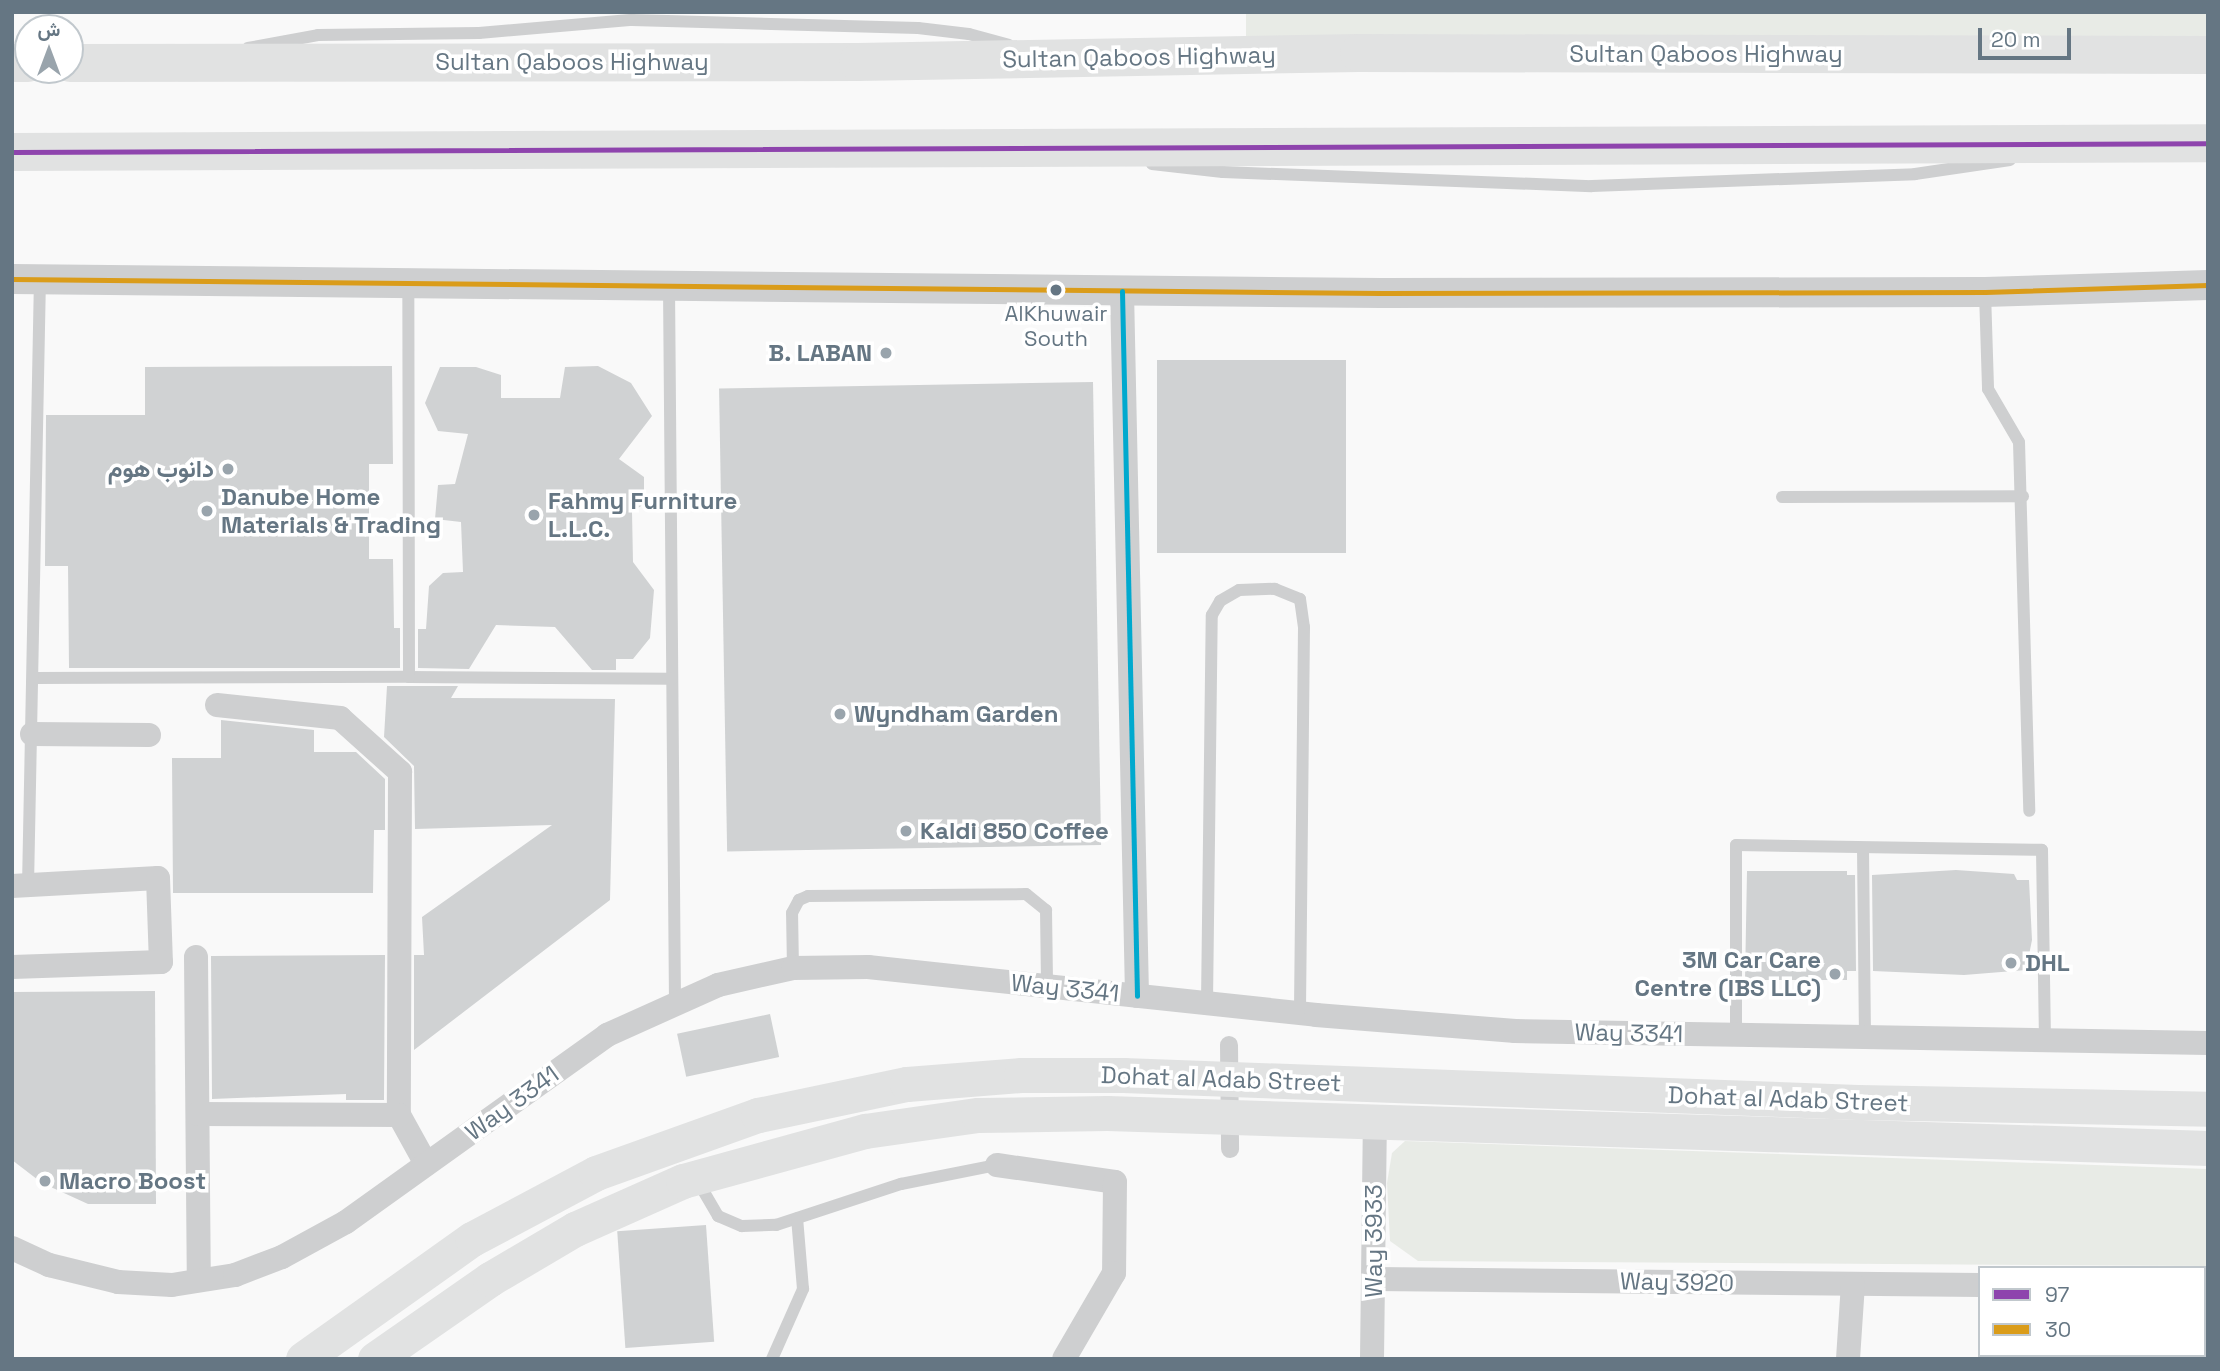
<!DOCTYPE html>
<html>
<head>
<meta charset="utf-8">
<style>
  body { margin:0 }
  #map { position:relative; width:2220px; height:1371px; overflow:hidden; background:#f9f9f9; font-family:"Space Grotesk",Vazirmatn,sans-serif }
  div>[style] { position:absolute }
  .green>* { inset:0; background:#e8ebe6; transform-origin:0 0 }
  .building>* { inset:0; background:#d0d2d3; transform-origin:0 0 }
  .service>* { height:12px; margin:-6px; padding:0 6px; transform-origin:6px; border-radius:6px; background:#cecfd0 }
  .pedestrian>* { height:18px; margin:-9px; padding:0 9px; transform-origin:9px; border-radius:9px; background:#cecfd0 }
  .minor>* { height:24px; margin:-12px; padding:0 12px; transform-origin:12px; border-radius:12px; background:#cecfd0 }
  .tertiary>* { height:30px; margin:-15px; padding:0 15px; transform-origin:15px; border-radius:15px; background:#cecfd0 }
  .secondary>* { height:35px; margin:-17.5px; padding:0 17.5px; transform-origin:17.5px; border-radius:17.5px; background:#e1e2e2 }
  .trunk>* { height:38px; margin:-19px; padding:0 19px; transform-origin:19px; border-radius:19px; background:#e1e2e2 }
  .bus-1>* { height:5px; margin:-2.5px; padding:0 2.5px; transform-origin:2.5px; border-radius:2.5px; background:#8e44ad }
  .bus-2>* { height:5px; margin:-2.5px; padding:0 2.5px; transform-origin:2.5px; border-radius:2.5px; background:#da9c1a }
  .bus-3>* { height:5px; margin:-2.5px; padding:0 2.5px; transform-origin:2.5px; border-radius:2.5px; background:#00a9ce }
  .dots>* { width:19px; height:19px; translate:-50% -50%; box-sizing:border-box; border:4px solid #fff; border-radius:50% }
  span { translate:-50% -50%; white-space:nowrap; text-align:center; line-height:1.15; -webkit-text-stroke:7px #fff; paint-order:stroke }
  .bus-label { font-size:22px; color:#657683 }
  .street-label { font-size:24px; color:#657683 }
  .poi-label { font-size:24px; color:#657683; font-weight:700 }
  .right { translate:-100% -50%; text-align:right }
  .left { translate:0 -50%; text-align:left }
  .frame { position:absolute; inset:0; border:14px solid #657683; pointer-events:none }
  .legend { position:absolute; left:1978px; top:1266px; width:228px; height:91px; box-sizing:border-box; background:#fff; border:2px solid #c1c8cd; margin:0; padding:9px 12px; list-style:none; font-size:21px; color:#657683 }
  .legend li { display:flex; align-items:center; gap:14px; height:35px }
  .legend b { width:35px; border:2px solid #c1c8cd }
  .north { position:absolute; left:14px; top:14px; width:70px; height:70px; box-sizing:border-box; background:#fff; border:2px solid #c1c8cd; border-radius:50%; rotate:0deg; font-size:19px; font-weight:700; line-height:28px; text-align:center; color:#657683 }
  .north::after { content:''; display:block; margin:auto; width:24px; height:32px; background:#99a4ac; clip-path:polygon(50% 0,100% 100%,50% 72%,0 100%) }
  .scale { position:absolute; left:1978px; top:28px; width:93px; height:32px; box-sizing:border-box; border:4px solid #657683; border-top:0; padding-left:9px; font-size:21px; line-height:24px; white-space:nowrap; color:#657683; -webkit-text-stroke:5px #fff; paint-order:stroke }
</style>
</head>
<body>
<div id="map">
  <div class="green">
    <i style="left:1246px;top:12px;width:962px;height:59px"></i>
    <i style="clip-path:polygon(1405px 1141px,2208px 1169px,2208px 1266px,1418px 1261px,1390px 1241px,1387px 1183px,1392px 1153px)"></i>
  </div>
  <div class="building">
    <i style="left:1157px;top:360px;width:189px;height:193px"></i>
    <i style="clip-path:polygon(392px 366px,393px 464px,369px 464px,369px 559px,393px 559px,394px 628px,400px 628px,400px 668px,69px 668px,68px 566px,45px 566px,46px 415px,145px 415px,145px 367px)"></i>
    <i style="clip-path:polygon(598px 366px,631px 383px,652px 416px,619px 459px,644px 477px,644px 504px,632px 512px,633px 562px,654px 590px,650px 638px,633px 659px,616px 659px,616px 670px,592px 670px,555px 627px,496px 625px,469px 669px,418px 668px,418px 629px,426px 629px,429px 586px,443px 573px,463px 572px,461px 522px,435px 519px,438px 485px,455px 484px,468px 434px,438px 431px,425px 403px,440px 367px,476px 367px,501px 375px,501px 398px,560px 398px,565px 367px)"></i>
    <i style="left:1093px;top:382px;width:463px;height:374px;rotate:89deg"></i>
    <i style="clip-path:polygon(387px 686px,458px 686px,451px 698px,615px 699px,610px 900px,414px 1050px,414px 955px,424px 955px,422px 917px,552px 825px,415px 829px,414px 766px,384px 737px)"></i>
    <i style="clip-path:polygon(221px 720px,314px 730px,314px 752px,356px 752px,385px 779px,385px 830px,374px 830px,373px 893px,173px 893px,172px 758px,221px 758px)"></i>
    <i style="clip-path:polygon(1956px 870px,2014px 874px,2017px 880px,2029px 880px,2032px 940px,2026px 970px,1964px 975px,1873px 971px,1872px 875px)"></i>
    <i style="clip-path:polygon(1747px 871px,1847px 871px,1847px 875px,1855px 875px,1856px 971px,1847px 971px,1847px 980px,1745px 980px)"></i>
    <i style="clip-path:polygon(385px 955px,384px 1100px,346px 1100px,346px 1094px,212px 1099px,211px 956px)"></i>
    <i style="clip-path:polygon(155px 991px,156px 1204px,88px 1204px,42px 1183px,12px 1160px,12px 992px)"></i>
    <i style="left:770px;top:1014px;width:44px;height:95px;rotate:78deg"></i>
    <i style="left:706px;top:1225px;width:117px;height:89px;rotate:86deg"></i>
  </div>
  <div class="service">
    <i style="left:248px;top:48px;width:71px;rotate:-10.5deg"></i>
    <i style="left:318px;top:35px;width:161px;rotate:-0.7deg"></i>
    <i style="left:479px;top:33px;width:154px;rotate:-4.9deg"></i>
    <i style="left:632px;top:20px;width:286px;rotate:1.6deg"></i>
    <i style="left:918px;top:28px;width:51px;rotate:6.7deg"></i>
    <i style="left:969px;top:34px;width:41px;rotate:15.4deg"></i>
    <i style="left:1152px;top:164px;width:71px;rotate:6.4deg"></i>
    <i style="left:1223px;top:172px;width:369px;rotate:2.2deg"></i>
    <i style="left:1592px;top:186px;width:323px;rotate:-2.1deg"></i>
    <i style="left:1915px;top:174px;width:96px;rotate:-8.4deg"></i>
    <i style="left:669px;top:287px;width:720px;rotate:89.52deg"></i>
    <i style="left:1985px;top:292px;width:97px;rotate:88.2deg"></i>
    <i style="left:1988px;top:389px;width:61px;rotate:59.7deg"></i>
    <i style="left:2019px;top:442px;width:369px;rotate:88.4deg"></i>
    <i style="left:1782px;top:497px;width:241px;rotate:-0.2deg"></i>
    <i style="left:409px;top:677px;width:263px;rotate:0.4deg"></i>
    <i style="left:33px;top:678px;width:376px;rotate:-0.2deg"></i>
    <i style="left:409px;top:677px;width:391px;rotate:-90.1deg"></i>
    <i style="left:1863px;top:848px;width:190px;rotate:89.4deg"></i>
    <i style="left:28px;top:886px;width:608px;rotate:-88.87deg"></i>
    <i style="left:793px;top:968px;width:55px;rotate:-91deg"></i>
    <i style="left:792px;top:913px;width:15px;rotate:-62deg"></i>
    <i style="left:799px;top:900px;width:10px;rotate:-24deg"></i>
    <i style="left:808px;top:896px;width:218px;rotate:-0.5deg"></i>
    <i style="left:1026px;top:894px;width:26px;rotate:39deg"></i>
    <i style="left:1046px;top:910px;width:76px;rotate:89.2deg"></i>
    <i style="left:1207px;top:1003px;width:388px;rotate:-89.3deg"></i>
    <i style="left:1212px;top:615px;width:16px;rotate:-60deg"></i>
    <i style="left:1220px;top:601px;width:22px;rotate:-30deg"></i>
    <i style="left:1239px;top:590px;width:36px;rotate:-2deg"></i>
    <i style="left:1275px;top:589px;width:27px;rotate:22deg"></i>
    <i style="left:1300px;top:599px;width:28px;rotate:82deg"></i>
    <i style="left:1304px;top:627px;width:386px;rotate:90.6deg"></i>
    <i style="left:1736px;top:1035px;width:190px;rotate:-90deg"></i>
    <i style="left:1736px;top:845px;width:306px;rotate:0.9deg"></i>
    <i style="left:2042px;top:850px;width:191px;rotate:89.1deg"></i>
    <i style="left:697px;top:1180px;width:42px;rotate:59.7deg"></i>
    <i style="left:718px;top:1216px;width:26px;rotate:23deg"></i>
    <i style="left:742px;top:1226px;width:34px;rotate:-2deg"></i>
    <i style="left:776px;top:1225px;width:132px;rotate:-18.2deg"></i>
    <i style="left:901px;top:1184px;width:98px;rotate:-11.2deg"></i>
    <i style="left:772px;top:1359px;width:77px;rotate:-66.1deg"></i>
    <i style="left:803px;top:1289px;width:71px;rotate:-94.8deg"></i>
  </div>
  <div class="pedestrian">
    <i style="left:1229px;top:1045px;width:104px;rotate:89.4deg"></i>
  </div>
  <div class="minor">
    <i style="left:1122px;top:291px;width:705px;rotate:88.78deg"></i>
    <i style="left:217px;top:705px;width:124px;rotate:6deg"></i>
    <i style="left:340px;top:718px;width:81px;rotate:42deg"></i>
    <i style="left:400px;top:772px;width:343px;rotate:90.2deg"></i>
    <i style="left:399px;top:1115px;width:56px;rotate:61.1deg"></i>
    <i style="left:32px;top:734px;width:117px;rotate:0.5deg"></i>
    <i style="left:12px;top:886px;width:146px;rotate:-3.1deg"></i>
    <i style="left:158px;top:878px;width:84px;rotate:88deg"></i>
    <i style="left:161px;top:962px;width:149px;rotate:178.1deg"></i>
    <i style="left:196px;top:957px;width:323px;rotate:89.5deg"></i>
    <i style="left:198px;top:1114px;width:201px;rotate:0.3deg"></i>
    <i style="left:997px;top:1165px;width:119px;rotate:8.2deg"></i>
    <i style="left:1115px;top:1182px;width:91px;rotate:90.6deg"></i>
    <i style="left:1114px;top:1273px;width:99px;rotate:120.2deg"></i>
    <i style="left:12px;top:1248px;width:41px;rotate:24.7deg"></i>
    <i style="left:49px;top:1265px;width:71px;rotate:13.8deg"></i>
    <i style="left:118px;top:1282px;width:54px;rotate:3.2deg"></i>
    <i style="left:172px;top:1285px;width:64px;rotate:-9deg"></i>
    <i style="left:235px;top:1275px;width:50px;rotate:-21deg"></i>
    <i style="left:282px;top:1257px;width:73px;rotate:-28.7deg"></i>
    <i style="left:346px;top:1222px;width:321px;rotate:-35.6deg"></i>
    <i style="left:607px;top:1035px;width:122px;rotate:-24.2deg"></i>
    <i style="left:718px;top:985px;width:77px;rotate:-12.8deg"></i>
    <i style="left:793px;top:968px;width:75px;rotate:-0.8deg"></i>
    <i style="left:868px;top:967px;width:451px;rotate:6.1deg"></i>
    <i style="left:1316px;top:1015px;width:200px;rotate:4.6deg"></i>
    <i style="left:1515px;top:1031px;width:693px;rotate:0.99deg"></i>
    <i style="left:1374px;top:1279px;width:606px;rotate:0.57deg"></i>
    <i style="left:2204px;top:1287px;width:4px"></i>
    <i style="left:1372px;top:1359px;width:236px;rotate:-89.3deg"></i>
    <i style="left:1848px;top:1359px;width:75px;rotate:-86.2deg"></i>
  </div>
  <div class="tertiary">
    <i style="left:12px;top:279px;width:1369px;rotate:0.59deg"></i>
    <i style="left:1381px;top:293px;width:604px;rotate:-0.09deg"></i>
    <i style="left:1985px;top:292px;width:223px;rotate:-1.8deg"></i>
  </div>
  <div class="secondary">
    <i style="left:303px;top:1359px;width:207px;rotate:-35.4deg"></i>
    <i style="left:472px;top:1239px;width:140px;rotate:-28deg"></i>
    <i style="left:596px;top:1173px;width:172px;rotate:-19.7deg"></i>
    <i style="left:758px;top:1115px;width:152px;rotate:-11.8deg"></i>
    <i style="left:907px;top:1084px;width:114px;rotate:-4.5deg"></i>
    <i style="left:1021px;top:1075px;width:102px"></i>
    <i style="left:1123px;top:1075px;width:735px;rotate:2.1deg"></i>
    <i style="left:1858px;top:1102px;width:350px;rotate:1.1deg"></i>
    <i style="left:375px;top:1359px;width:140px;rotate:-34.8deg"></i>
    <i style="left:490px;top:1279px;width:99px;rotate:-30.5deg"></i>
    <i style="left:575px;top:1229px;width:118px;rotate:-24deg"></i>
    <i style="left:683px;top:1181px;width:189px;rotate:-15.4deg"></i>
    <i style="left:865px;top:1131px;width:114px;rotate:-8.1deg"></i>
    <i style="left:978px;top:1115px;width:129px;rotate:-0.9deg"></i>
    <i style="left:1107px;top:1113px;width:1102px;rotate:1.82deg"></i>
  </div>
  <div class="trunk">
    <i style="left:12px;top:63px;width:16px"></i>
    <i style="left:70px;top:63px;width:788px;rotate:-0.07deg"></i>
    <i style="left:858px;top:62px;width:501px;rotate:-1.03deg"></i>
    <i style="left:1359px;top:53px;width:849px;rotate:0.13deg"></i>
    <i style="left:12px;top:152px;width:2196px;rotate:-0.23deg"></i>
  </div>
  <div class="bus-1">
    <i style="left:12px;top:152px;width:2196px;rotate:-0.23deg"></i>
  </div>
  <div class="bus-2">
    <i style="left:12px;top:279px;width:1369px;rotate:0.59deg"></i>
    <i style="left:1381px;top:293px;width:604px;rotate:-0.09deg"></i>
    <i style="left:1985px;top:292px;width:223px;rotate:-1.8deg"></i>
  </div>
  <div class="bus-3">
    <i style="left:1122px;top:291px;width:705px;rotate:88.78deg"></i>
  </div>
  <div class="dots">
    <i style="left:1056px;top:290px;background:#657683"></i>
    <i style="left:886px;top:353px;background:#99a4ac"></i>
    <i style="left:228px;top:469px;background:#99a4ac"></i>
    <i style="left:207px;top:511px;background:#99a4ac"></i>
    <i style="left:534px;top:515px;background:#99a4ac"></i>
    <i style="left:840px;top:714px;background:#99a4ac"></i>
    <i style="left:906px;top:831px;background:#99a4ac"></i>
    <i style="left:2011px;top:963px;background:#99a4ac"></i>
    <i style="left:1835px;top:974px;background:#99a4ac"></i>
    <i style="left:45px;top:1181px;background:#99a4ac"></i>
  </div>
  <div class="bus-label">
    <span style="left:1056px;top:326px">AlKhuwair<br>South</span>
  </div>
  <div class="street-label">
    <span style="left:1706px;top:54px">Sultan Qaboos Highway</span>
    <span style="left:1139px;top:57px;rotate:-1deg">Sultan Qaboos Highway</span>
    <span style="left:572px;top:62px">Sultan Qaboos Highway</span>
    <span style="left:1065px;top:988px;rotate:6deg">Way 3341</span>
    <span style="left:1629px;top:1033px;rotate:1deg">Way 3341</span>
    <span style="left:1221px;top:1079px;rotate:2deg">Dohat al Adab Street</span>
    <span style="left:1788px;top:1099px;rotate:2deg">Dohat al Adab Street</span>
    <span style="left:512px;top:1103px;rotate:-36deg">Way 3341</span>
    <span style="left:1374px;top:1241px;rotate:-90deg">Way 3933</span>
    <span style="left:1677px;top:1282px;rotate:1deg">Way 3920</span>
  </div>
  <div class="poi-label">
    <span class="right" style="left:872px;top:353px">B. LABAN</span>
    <span class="right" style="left:214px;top:469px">دانوب هوم</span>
    <span class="left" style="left:221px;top:511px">Danube Home<br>Materials &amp; Trading</span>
    <span class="left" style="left:548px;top:515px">Fahmy Furniture<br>L.L.C.</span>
    <span class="left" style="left:854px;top:714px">Wyndham Garden</span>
    <span class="left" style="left:920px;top:831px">Kaldi 850 Coffee</span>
    <span class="right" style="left:1821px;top:974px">3M Car Care<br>Centre (IBS LLC)</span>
    <span class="left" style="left:2025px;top:963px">DHL</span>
    <span class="left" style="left:59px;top:1181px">Macro Boost</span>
  </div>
  <div class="frame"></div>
  <ul class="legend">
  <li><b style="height:9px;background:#8e44ad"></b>97</li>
  <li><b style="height:9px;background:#da9c1a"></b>30</li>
  </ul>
  <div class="north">ش</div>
  <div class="scale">20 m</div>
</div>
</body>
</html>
